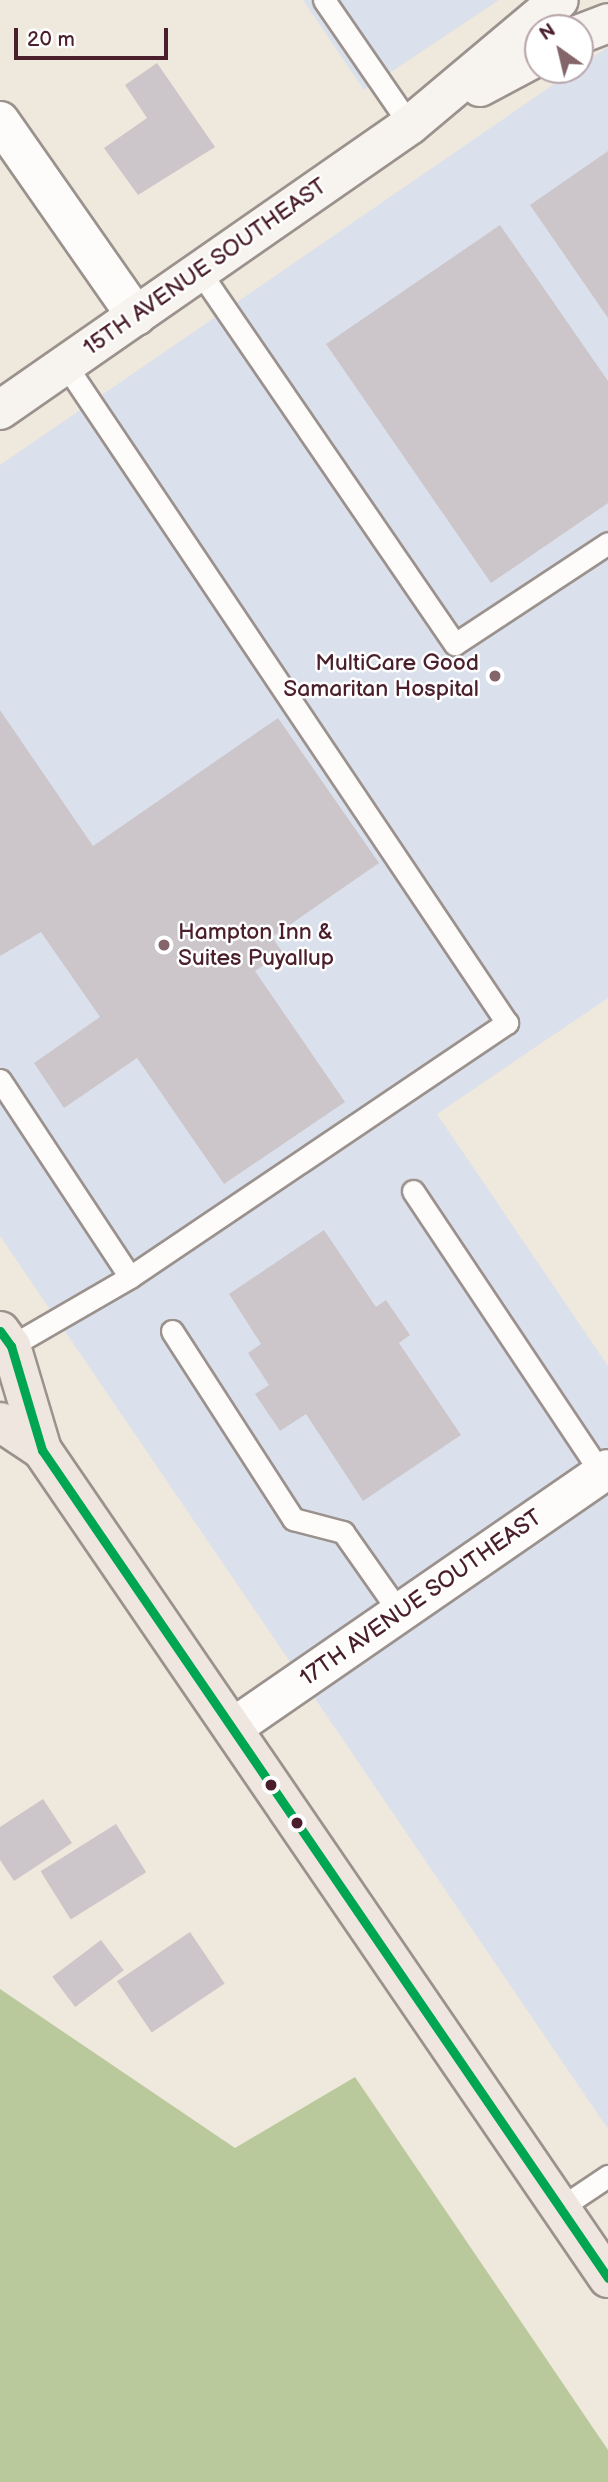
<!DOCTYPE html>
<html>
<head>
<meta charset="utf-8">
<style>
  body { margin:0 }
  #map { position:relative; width:608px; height:2482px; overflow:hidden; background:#efe8dd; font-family:"Balsamiq Sans",sans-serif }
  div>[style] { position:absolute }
  .built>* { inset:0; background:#dbe1ec }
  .forest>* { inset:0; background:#bac99b }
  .building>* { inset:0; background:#ccc6ca; transform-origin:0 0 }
  .roads { filter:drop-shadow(2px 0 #9b918d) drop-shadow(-2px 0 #9b918d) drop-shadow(0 2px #9b918d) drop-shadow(0 -2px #9b918d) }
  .lane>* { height:21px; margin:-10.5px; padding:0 10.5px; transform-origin:10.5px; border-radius:10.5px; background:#fdfcfa }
  .street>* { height:38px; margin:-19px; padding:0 19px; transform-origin:19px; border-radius:19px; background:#fdfcfa }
  .secondary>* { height:38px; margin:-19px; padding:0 19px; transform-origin:19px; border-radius:19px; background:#f7f3ef }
  .primary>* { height:38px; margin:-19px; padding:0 19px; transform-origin:19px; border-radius:19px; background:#eee6df }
  .bus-1>* { height:9px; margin:-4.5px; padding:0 4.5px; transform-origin:4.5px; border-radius:4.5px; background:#00a651 }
  .dots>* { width:19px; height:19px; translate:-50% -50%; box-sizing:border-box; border:4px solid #fff; border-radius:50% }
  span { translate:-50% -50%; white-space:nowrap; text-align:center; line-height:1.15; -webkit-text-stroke:5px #fff; paint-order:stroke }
  .street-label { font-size:23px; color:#4a1f2b }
  .poi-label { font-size:23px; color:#4a1f2b }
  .right { translate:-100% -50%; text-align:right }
  .left { translate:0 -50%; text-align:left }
  .north { position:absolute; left:524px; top:14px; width:70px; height:70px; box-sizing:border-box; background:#fff; border:2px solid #b7a5aa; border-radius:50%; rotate:326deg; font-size:19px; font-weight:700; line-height:28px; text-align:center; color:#4a1f2b }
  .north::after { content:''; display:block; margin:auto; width:24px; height:32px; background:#846569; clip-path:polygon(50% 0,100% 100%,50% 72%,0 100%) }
  .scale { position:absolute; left:14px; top:28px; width:154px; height:32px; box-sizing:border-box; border:4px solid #4a1f2b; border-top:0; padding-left:9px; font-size:21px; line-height:24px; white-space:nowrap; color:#4a1f2b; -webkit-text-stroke:5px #fff; paint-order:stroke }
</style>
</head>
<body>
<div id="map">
  <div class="built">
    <i style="clip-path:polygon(303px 0,499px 0,364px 90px)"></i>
    <i style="clip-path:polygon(608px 47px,608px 998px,437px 1114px,608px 1366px,608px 2129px,0 1236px,0 465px)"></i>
  </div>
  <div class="forest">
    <i style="clip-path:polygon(0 1989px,235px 2148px,355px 2077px,608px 2450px,608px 2482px,0 2482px)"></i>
  </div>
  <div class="building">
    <i style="clip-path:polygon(157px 63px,215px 147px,138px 195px,104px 148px,147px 118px,125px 85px)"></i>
    <i style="clip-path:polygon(608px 151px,608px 318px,530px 205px)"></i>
    <i style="clip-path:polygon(500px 225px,608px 381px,608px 503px,491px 583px,326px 344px)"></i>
    <i style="clip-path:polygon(0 710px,93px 846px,278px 718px,379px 863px,272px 937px,283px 953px,255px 971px,345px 1102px,224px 1184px,137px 1058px,64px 1108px,34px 1063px,100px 1017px,41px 932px,0 956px)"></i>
    <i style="clip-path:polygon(324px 1230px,376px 1307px,386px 1300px,410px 1335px,399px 1343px,461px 1435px,363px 1501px,306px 1414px,280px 1431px,255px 1394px,269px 1385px,248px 1353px,261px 1344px,229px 1294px)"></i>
    <i style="clip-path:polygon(43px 1799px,72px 1843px,14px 1881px,0 1860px,0 1827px)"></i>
    <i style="left:116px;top:1824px;width:57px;height:89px;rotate:58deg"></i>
    <i style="left:190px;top:1932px;width:62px;height:88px;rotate:56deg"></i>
    <i style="left:101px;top:1940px;width:38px;height:61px;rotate:53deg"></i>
  </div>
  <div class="roads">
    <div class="lane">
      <i style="left:324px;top:0;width:152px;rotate:55.5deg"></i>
      <i style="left:200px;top:272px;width:451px;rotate:55.6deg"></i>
      <i style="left:455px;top:644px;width:183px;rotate:-33.4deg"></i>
      <i style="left:0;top:1080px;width:236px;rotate:56.6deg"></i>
      <i style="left:413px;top:1191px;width:340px;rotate:56.3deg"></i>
      <i style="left:172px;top:1331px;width:224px;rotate:57.2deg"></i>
      <i style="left:293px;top:1519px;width:52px;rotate:14.6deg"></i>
      <i style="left:343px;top:1532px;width:99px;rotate:54.9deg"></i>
      <i style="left:11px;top:1346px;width:138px;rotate:-30.1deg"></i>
      <i style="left:130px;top:1277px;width:455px;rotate:-34deg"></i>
      <i style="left:507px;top:1023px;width:794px;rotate:-123.85deg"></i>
      <i style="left:560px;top:2208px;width:58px;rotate:-33.7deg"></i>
    </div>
    <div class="street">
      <i style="left:0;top:121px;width:238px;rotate:55.1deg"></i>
      <i style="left:234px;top:1727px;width:454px;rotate:-34.6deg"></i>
    </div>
    <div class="secondary">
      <i style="left:580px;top:34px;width:30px;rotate:-21deg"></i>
      <i style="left:480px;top:87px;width:66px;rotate:-28.1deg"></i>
      <i style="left:0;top:410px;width:499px;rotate:-34.8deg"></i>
      <i style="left:410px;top:125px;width:194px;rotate:-40deg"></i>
    </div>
    <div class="primary">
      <i style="left:0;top:1331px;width:19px;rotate:54deg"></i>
      <i style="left:11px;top:1346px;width:109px;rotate:73.4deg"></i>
      <i style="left:42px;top:1450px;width:1003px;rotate:55.64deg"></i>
      <i style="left:0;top:1422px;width:50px;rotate:33.7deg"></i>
    </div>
  </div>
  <div class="bus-1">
    <i style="left:0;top:1331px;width:19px;rotate:54deg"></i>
    <i style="left:11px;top:1346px;width:109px;rotate:73.4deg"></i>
    <i style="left:42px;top:1450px;width:1003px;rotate:55.64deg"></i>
  </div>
  <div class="dots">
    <i style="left:495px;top:676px;background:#846569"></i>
    <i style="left:164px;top:945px;background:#846569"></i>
    <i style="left:271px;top:1785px;background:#4a1f2b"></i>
    <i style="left:297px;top:1823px;background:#4a1f2b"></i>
  </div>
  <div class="street-label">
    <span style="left:205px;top:267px;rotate:-35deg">15TH AVENUE SOUTHEAST</span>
    <span style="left:421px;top:1598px;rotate:-35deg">17TH AVENUE SOUTHEAST</span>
  </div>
  <div class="poi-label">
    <span class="right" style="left:479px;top:676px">MultiCare Good<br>Samaritan Hospital</span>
    <span class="left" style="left:178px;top:945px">Hampton Inn &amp;<br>Suites Puyallup</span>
  </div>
  <div class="north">N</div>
  <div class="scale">20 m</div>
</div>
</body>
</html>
